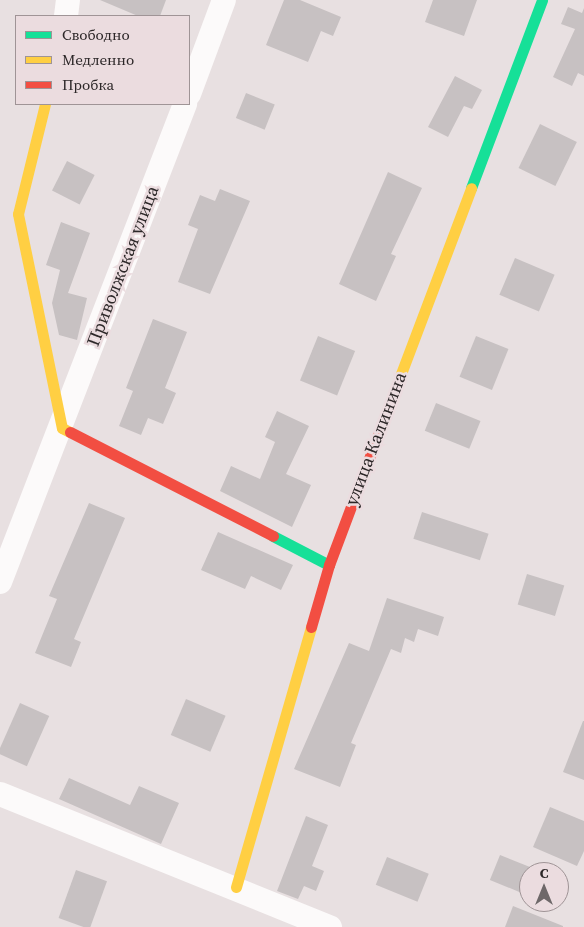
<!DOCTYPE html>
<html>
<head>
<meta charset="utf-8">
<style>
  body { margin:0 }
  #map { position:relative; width:584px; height:927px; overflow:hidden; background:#e8e0e1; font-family:"Source Serif 4",serif }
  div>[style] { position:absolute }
  .building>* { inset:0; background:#c7c1c2; transform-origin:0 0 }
  .street>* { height:24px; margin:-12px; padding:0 12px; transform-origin:12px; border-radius:12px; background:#fcfafa }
  .fast>* { height:11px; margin:-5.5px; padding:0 5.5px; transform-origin:5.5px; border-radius:5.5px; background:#16e098 }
  .slow>* { height:11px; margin:-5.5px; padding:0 5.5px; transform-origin:5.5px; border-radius:5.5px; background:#ffcf43 }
  .jam>* { height:11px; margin:-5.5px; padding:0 5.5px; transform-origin:5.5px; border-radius:5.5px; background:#f24e42 }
  span { translate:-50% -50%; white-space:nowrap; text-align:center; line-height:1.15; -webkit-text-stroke:5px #ebdcdf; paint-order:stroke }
  .street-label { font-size:18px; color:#2c2728 }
  .legend { position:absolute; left:15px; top:15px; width:175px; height:90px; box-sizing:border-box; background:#ebdcdf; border:1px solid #9f9496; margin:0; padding:6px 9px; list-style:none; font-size:15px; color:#2c2728 }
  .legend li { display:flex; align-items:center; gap:10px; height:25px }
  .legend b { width:25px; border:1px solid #9f9496 }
  .north { position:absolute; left:519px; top:862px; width:50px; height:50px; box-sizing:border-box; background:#ebdcdf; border:1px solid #9f9496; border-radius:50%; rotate:0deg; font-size:14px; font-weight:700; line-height:20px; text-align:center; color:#2c2728 }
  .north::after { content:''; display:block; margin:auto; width:18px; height:22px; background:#6e6869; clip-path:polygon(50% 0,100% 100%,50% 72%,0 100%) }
</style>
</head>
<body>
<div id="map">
  <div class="building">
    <i style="clip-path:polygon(100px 0,166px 0,160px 16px,138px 16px)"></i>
    <i style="clip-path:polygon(284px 0,300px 0,341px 17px,333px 36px,321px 31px,308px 62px,266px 45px)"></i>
    <i style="clip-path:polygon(433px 0,477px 0,464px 36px,425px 22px)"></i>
    <i style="clip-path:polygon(568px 7px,582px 13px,584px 8px,584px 76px,578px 73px,572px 86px,553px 77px,575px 29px,561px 24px)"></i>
    <i style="clip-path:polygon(455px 76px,482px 90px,472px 109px,464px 106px,448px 137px,428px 127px)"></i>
    <i style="left:246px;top:93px;width:31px;height:27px;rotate:22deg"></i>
    <i style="left:540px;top:124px;width:41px;height:49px;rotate:26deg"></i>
    <i style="left:67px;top:161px;width:31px;height:33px;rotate:27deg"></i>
    <i style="clip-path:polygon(388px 172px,422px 188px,391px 254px,396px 256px,376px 301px,339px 284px)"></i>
    <i style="clip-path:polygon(220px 189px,250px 201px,210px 294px,178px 282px,198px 229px,188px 225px,200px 195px,215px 201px)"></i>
    <i style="clip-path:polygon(61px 222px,90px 233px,68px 293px,87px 298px,77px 340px,59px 335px,52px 303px,60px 270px,46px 265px)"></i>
    <i style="left:515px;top:258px;width:43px;height:40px;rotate:23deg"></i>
    <i style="clip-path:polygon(153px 319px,187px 332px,165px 388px,176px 393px,163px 424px,148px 418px,141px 435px,119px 426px,133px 391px,126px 388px)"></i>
    <i style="left:318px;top:336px;width:40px;height:48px;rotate:22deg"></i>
    <i style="left:476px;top:336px;width:35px;height:44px;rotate:22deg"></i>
    <i style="left:436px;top:403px;width:48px;height:30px;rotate:22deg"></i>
    <i style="clip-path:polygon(277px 411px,309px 426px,286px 474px,311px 485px,292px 527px,220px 491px,231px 466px,260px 479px,275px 442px,265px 437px)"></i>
    <i style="clip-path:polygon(89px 503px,125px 518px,74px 639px,81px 642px,71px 667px,35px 653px,57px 599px,49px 596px)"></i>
    <i style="left:422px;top:512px;width:70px;height:28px;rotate:18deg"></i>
    <i style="clip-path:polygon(218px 532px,293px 565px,281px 590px,251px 576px,245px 589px,201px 570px)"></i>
    <i style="left:527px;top:574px;width:39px;height:32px;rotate:17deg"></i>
    <i style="clip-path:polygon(387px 598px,444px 617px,438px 636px,418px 629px,414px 642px,405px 638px,401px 653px,391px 649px,351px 743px,356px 745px,340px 787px,294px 769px,349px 643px,369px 651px)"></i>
    <i style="left:186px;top:699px;width:43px;height:39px;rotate:23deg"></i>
    <i style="left:20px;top:703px;width:32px;height:55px;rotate:24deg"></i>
    <i style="clip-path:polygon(583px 721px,584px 721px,584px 780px,563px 772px)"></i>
    <i style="clip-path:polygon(69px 778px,130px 805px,139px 786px,179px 803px,161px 844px,59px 799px)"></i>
    <i style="clip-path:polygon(550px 807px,584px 821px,584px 851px,577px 866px,533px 847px)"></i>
    <i style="clip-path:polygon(306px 816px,328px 825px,312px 866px,324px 871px,316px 891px,304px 886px,298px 899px,277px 891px)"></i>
    <i style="left:500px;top:855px;width:35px;height:27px;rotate:22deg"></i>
    <i style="left:387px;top:857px;width:45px;height:30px;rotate:22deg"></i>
    <i style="left:76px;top:870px;width:33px;height:51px;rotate:20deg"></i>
    <i style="clip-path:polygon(513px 906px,563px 926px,563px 927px,505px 927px)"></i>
  </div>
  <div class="street">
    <i style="left:66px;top:16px;width:16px;rotate:-83deg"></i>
    <i style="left:189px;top:94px;width:100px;rotate:-69.6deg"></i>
    <i style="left:0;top:582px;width:513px;rotate:-68.84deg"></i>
    <i style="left:0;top:794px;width:356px;rotate:22deg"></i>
  </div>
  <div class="fast">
    <i style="left:471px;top:188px;width:201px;rotate:-69.3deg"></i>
    <i style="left:273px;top:536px;width:63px;rotate:27.4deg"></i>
  </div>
  <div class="slow">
    <i style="left:45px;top:104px;width:113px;rotate:103.8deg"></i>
    <i style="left:18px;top:214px;width:218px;rotate:78.4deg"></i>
    <i style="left:62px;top:428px;width:9px;rotate:27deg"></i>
    <i style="left:382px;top:424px;width:252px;rotate:-69.3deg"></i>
    <i style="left:236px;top:887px;width:271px;rotate:-73.9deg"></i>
  </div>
  <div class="jam">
    <i style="left:70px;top:432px;width:228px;rotate:27.1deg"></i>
    <i style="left:311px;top:627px;width:65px;rotate:-73.8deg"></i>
    <i style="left:329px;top:565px;width:151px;rotate:-69.4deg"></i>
  </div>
  <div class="street-label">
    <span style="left:123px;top:266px;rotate:-69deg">Приволжская улица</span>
    <span style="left:376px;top:439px;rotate:-69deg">улица Калинина</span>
  </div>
  <ul class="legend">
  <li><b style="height:6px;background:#16e098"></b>Свободно</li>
  <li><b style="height:6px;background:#ffcf43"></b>Медленно</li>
  <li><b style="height:6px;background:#f24e42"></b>Пробка</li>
  </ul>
  <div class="north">С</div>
</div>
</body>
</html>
